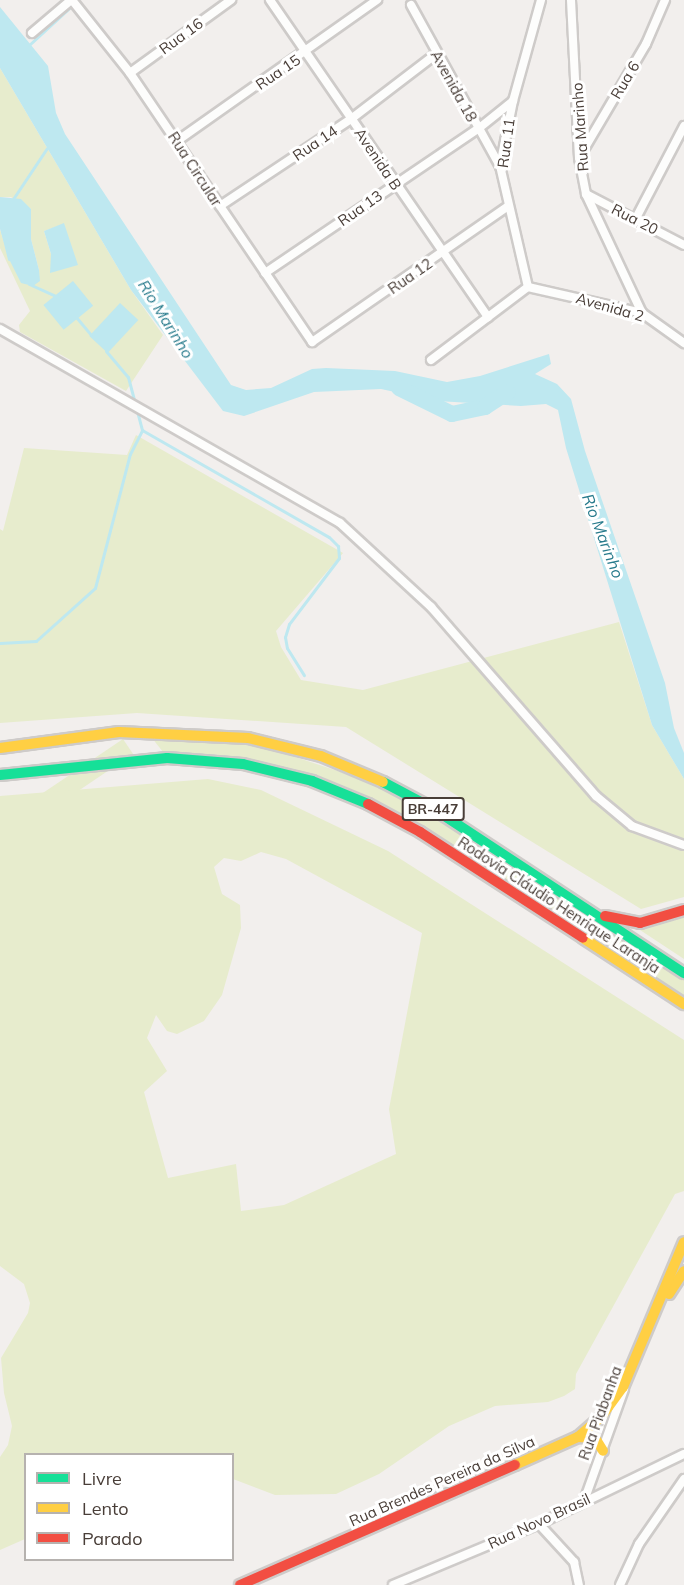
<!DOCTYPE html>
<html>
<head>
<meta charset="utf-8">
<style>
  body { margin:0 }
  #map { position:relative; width:684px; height:1585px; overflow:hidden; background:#f2efed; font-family:Mulish,sans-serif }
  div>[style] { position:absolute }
  .green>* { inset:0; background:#e7eccd; transform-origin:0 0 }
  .water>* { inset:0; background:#bee8f0; transform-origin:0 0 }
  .stream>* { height:3px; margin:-1.5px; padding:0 1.5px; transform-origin:1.5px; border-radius:1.5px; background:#bee8f0 }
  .river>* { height:16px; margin:-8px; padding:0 8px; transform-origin:8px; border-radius:8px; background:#bee8f0 }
  .roads { filter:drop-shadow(2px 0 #cecbc9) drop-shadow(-2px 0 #cecbc9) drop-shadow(0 2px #cecbc9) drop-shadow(0 -2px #cecbc9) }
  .street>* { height:8px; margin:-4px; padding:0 4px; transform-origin:4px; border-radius:4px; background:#fdfdfc }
  .fast>* { height:10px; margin:-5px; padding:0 5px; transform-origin:5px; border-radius:5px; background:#16e098 }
  .slow>* { height:10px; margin:-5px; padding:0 5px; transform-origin:5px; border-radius:5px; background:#ffcf43 }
  .jam>* { height:10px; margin:-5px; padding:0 5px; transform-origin:5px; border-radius:5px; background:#f24e42 }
  span { translate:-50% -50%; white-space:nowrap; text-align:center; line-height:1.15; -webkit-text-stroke:6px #fff; paint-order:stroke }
  .shield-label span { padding:2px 4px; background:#fff; border:2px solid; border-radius:4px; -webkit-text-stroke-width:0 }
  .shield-label { font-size:14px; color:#493e38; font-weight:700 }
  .street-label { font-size:15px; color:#493e38 }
  .water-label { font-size:16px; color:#287b8c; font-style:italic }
  .legend { position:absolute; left:24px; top:1453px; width:210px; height:108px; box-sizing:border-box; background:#fff; border:2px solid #b6b2af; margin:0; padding:8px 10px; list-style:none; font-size:18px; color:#493e38 }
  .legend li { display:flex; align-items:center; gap:12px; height:30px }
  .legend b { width:30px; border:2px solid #b6b2af }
</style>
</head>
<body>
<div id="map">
  <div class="green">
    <i style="clip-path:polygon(evenodd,0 68px,131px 290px,163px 335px,126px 391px,20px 332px,19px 325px,30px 311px,0 248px,0 229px,9px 259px,39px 281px,39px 270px,31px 239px,31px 209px,11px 197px,0 197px,0 68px,64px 224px,51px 273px,51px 254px,44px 231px,64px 224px)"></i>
    <i style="clip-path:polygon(136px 435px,343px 553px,276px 631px,281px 647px,301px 680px,363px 690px,619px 622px,652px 725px,684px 779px,684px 897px,641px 909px,346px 727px,137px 713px,0 723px,0 529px,3px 531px,24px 448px,127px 455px)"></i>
    <i style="clip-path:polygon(152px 738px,222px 741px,271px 749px,365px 780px,430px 815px,651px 957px,643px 970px,423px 827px,359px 793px,268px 763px,220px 755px,163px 752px)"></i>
    <i style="left:123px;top:739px;width:18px;height:124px;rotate:56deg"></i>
    <i style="clip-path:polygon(evenodd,208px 779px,261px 790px,388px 851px,684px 1040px,684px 1191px,675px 1194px,576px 1374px,575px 1389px,564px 1396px,548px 1402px,495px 1406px,449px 1426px,379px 1474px,336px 1494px,275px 1495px,233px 1479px,232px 1454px,26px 1454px,25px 1539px,0 1550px,0 1457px,8px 1445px,12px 1426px,4px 1393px,1px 1358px,28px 1313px,30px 1303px,24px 1284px,0 1266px,0 796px,208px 779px,261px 852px,286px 859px,422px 933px,389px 1109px,396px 1154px,284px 1205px,241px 1211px,236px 1164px,168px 1178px,144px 1092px,167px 1071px,147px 1038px,156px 1015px,167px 1031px,177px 1034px,204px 1021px,222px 995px,241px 928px,240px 905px,222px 894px,214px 867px,224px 858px,241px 861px,261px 852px)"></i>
    <i style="clip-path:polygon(684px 913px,684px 959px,637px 928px,656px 925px)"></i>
    <i style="clip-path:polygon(657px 961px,684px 979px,684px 997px,649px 974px)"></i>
  </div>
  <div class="water">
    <i style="clip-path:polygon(0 7px,48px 66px,56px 113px,65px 134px,231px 385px,246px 390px,271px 388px,312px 369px,326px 368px,395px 371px,447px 382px,480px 376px,549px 354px,551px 364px,535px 374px,557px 384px,571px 399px,585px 451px,665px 683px,674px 728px,684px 753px,684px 779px,652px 725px,566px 448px,558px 410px,546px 404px,521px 406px,437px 401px,381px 389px,314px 392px,244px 416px,223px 411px,131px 290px,0 68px)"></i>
    <i style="clip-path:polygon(0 197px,21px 199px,31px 209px,31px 239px,39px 270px,40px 281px,33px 286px,21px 283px,9px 259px,0 229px)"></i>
    <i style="clip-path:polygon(64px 223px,78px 265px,50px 273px,51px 254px,44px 231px)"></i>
    <i style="left:73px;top:281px;width:32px;height:38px;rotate:51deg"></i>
    <i style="left:120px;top:303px;width:25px;height:45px;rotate:43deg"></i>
  </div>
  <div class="stream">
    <i style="left:29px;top:45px;width:67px;rotate:-42.6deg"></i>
    <i style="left:13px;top:199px;width:61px;rotate:-56.3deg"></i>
    <i style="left:2px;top:231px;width:29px;rotate:76deg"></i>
    <i style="left:29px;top:284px;width:32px;rotate:24deg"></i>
    <i style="left:76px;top:317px;width:23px;rotate:50deg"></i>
    <i style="left:106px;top:351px;width:34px;rotate:50deg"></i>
    <i style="left:128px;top:377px;width:55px;rotate:75.2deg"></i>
    <i style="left:142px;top:430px;width:215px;rotate:29.8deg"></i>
    <i style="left:329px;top:537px;width:13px;rotate:45deg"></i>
    <i style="left:338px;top:546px;width:12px;rotate:85deg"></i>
    <i style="left:339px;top:558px;width:83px;rotate:127.1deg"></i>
    <i style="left:289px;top:624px;width:14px;rotate:107deg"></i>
    <i style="left:285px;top:637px;width:11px;rotate:80deg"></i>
    <i style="left:287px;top:648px;width:32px;rotate:58deg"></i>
    <i style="left:0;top:643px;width:36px;rotate:-3deg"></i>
    <i style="left:36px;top:641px;width:79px;rotate:-41.9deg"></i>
    <i style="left:95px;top:588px;width:138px;rotate:-75.4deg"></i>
    <i style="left:130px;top:454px;width:27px;rotate:-63deg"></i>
  </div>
  <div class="river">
    <i style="left:399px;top:388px;width:59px;rotate:26.1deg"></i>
    <i style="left:452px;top:414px;width:34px;rotate:-12deg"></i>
    <i style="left:485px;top:407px;width:27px;rotate:-33deg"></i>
  </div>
  <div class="roads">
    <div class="street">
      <i style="left:72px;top:0;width:93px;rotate:51.5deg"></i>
      <i style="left:130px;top:73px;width:325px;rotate:55.9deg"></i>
      <i style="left:312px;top:342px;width:237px;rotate:-34.7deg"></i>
      <i style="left:270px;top:0;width:385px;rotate:55.5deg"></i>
      <i style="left:571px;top:0;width:158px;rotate:87.1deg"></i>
      <i style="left:579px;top:158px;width:37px;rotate:79deg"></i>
      <i style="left:586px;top:194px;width:132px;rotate:64.8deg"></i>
      <i style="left:411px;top:5px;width:184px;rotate:61.1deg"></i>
      <i style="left:32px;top:33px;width:51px;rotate:-40.2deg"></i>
      <i style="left:130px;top:73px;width:125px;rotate:-35.9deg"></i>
      <i style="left:177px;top:141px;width:245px;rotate:-35.2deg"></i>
      <i style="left:580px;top:156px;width:130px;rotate:-59.5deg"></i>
      <i style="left:646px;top:44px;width:48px;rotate:-66.6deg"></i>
      <i style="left:586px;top:194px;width:110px;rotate:27.5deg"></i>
      <i style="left:220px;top:206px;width:157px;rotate:-33.6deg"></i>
      <i style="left:351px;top:119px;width:107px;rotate:-37.4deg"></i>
      <i style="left:636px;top:218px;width:104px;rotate:-62.4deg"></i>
      <i style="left:265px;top:273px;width:257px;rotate:-34.1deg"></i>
      <i style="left:478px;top:129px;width:45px;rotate:-38.7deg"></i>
      <i style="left:528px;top:287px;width:124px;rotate:-103deg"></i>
      <i style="left:500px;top:166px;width:66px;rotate:-78.7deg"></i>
      <i style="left:513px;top:101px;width:105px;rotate:-74.5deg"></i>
      <i style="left:528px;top:287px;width:117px;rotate:12.8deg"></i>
      <i style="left:642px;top:313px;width:52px;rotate:35.5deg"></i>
      <i style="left:0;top:329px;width:391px;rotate:29.7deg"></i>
      <i style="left:340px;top:523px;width:124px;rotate:42.7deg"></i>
      <i style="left:431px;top:607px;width:251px;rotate:48.9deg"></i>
      <i style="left:596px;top:796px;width:47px;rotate:39.8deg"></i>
      <i style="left:632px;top:826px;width:55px;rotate:20.1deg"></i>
      <i style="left:431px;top:360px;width:121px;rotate:-37deg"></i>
      <i style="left:584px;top:1501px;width:119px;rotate:-70.3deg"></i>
      <i style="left:539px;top:1524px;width:52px;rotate:47.4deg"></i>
      <i style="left:574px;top:1562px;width:24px;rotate:78deg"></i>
      <i style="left:393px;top:1585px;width:158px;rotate:-22.7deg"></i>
      <i style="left:539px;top:1524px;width:161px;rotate:-25.8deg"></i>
      <i style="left:620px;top:1585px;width:45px;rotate:-65.1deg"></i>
      <i style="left:639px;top:1544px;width:79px;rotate:-55.3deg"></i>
    </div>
    <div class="fast">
      <i style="left:0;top:775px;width:168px;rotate:-5.8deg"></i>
      <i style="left:167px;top:758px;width:76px;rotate:4.5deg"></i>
      <i style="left:243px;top:764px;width:71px;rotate:13.8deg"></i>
      <i style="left:312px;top:781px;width:61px;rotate:22.3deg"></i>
      <i style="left:383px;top:782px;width:58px;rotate:27.9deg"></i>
      <i style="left:434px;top:809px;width:299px;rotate:33.3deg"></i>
    </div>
    <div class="slow">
      <i style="left:0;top:748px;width:120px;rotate:-7.7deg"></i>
      <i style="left:119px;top:732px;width:129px;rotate:2.7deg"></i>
      <i style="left:248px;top:738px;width:75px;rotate:13.9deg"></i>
      <i style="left:321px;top:756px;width:67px;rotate:22.8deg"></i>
      <i style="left:583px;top:938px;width:121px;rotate:33.2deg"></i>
      <i style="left:669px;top:1294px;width:27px;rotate:-57deg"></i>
      <i style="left:578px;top:1437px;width:17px;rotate:3deg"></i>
      <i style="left:595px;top:1438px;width:15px;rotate:58deg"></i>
      <i style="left:515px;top:1465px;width:69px;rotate:-24deg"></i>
      <i style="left:578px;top:1437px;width:30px;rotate:-41deg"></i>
      <i style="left:601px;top:1417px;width:37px;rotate:-54deg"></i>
      <i style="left:623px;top:1387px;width:157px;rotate:-67.2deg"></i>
    </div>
    <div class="jam">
      <i style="left:368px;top:804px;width:59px;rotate:28.3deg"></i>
      <i style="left:420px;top:832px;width:194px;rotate:33deg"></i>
      <i style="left:605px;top:916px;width:36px;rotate:11deg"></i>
      <i style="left:640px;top:923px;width:46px;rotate:-16.5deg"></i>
      <i style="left:240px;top:1585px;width:300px;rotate:-23.6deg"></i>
    </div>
  </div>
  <div class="shield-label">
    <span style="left:433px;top:809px">BR-447</span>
  </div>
  <div class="street-label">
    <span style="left:181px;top:36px;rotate:-36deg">Rua 16</span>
    <span style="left:278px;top:72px;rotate:-34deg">Rua 15</span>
    <span style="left:625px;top:80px;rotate:-59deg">Rua 6</span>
    <span style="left:454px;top:86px;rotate:61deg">Avenida 18</span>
    <span style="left:580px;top:127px;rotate:-94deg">Rua Marinho</span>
    <span style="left:315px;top:143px;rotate:-34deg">Rua 14</span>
    <span style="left:506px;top:143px;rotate:-82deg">Rua 11</span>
    <span style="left:378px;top:159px;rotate:56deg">Avenida B</span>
    <span style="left:195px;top:169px;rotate:57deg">Rua Circular</span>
    <span style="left:360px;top:208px;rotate:-35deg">Rua 13</span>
    <span style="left:635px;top:219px;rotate:27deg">Rua 20</span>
    <span style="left:410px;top:276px;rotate:-35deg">Rua 12</span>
    <span style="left:610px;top:307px;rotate:16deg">Avenida 2</span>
    <span style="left:559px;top:905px;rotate:33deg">Rodovia Cláudio Henrique Laranja</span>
    <span style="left:600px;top:1413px;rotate:-70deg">Rua Piabanha</span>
    <span style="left:442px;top:1481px;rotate:-24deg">Rua Brendes Pereira da Silva</span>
    <span style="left:539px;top:1521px;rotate:-25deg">Rua Novo Brasil</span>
  </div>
  <div class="water-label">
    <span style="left:166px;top:319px;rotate:58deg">Rio Marinho</span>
    <span style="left:603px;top:536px;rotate:69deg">Rio Marinho</span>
  </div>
  <ul class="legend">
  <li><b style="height:8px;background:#16e098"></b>Livre</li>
  <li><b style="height:8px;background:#ffcf43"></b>Lento</li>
  <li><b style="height:8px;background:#f24e42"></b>Parado</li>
  </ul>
</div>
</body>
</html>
